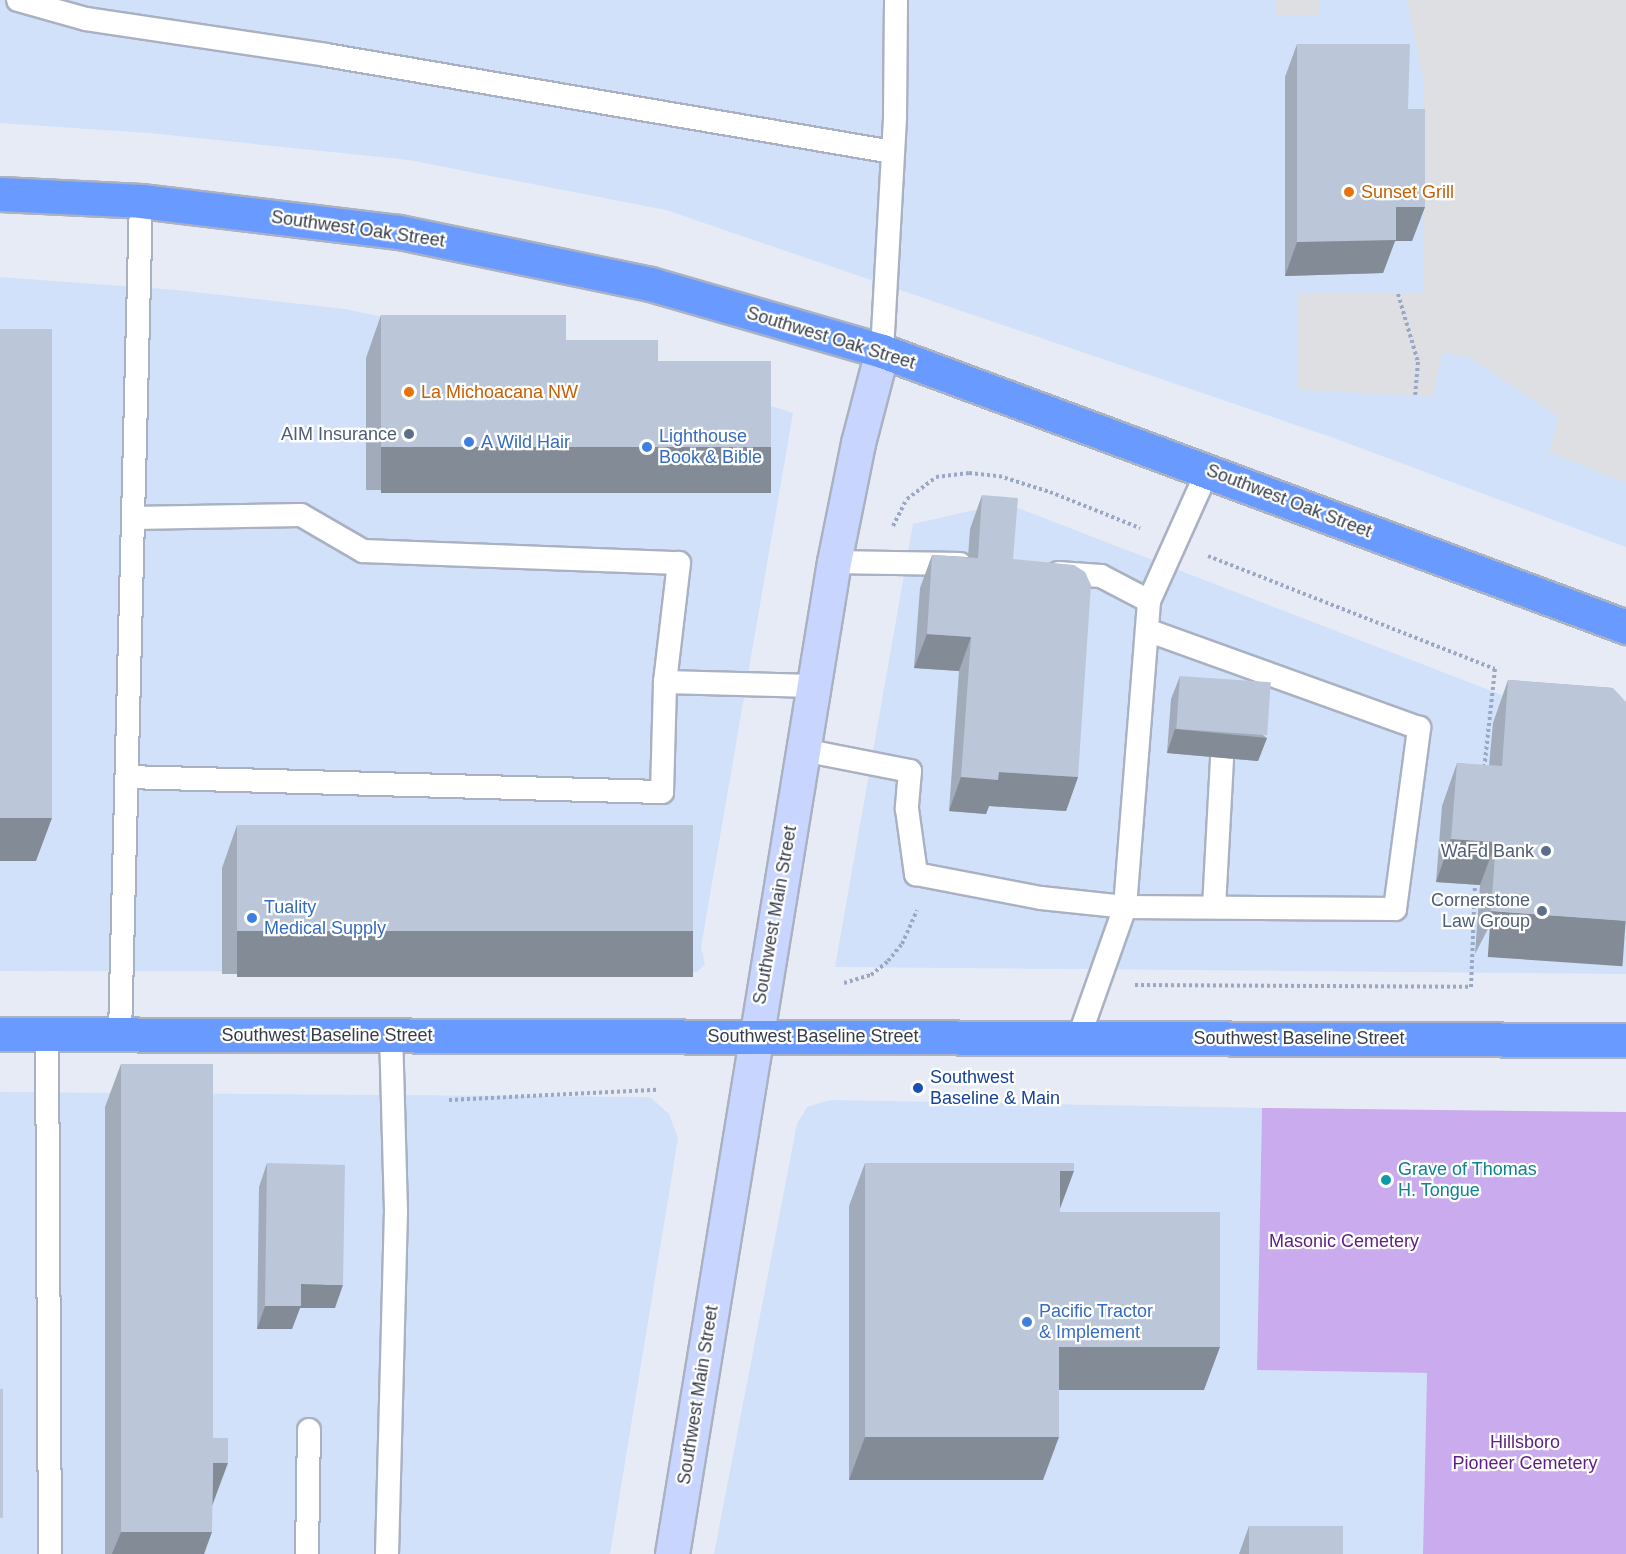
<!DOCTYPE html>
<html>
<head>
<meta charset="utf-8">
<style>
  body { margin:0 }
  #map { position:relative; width:1626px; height:1554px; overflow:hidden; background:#e7ebf5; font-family:Arial,sans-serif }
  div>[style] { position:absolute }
  .commercial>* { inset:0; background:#d0e1f9 }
  .green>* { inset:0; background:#caacee }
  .parking>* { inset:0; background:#dddfe3; transform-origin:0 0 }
  .path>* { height:4px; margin-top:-2px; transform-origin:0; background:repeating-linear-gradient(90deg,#98a8c5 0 3px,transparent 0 6px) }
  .roads { filter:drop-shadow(2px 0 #a9b1c2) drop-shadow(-2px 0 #a9b1c2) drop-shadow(0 2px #a9b1c2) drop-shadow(0 -2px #a9b1c2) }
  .lane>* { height:22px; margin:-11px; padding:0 11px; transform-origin:11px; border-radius:11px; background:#fff }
  .secondary>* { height:33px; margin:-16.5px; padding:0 16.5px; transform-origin:16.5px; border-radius:16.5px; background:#c8d5ff }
  .highway>* { height:33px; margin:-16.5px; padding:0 16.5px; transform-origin:16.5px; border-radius:16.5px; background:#699aff }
  .wall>* { inset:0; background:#a1abba }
  .shaded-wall>* { inset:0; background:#838b97; transform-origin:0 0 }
  .building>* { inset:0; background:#bbc7d8; transform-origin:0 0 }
  .dots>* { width:16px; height:16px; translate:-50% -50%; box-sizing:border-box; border:3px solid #fff; border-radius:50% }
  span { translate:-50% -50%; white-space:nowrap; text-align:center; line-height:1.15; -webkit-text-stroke:4.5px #fff; paint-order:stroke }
  .food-label { font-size:18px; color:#c56008 }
  .left { translate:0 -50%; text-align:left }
  .street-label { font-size:18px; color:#353d4a }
  .service-label { font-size:18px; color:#4e5e75 }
  .right { translate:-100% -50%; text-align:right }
  .shop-label { font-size:18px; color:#366cbe }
  .transit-label { font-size:18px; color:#164399 }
  .culture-label { font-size:18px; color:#0d838f }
  .park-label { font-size:18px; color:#5e2183 }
</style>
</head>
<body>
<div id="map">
  <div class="commercial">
    <i style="clip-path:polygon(0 0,1626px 0,1626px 547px,1331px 437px,666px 210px,409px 160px,149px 133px,0 123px)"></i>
    <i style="clip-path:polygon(0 277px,176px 290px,345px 309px,713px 387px,793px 413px,701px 947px,705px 964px,697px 972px,0 971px)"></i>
    <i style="clip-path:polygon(1005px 503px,1626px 743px,1626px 974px,835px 967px,913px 524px)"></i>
    <i style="clip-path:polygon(0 1092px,650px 1097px,669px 1114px,678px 1138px,610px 1554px,0 1554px)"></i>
    <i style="clip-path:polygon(830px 1100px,1262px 1108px,1257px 1370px,1427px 1373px,1423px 1554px,714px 1554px,797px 1124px,807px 1107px)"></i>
  </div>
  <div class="green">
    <i style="clip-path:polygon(1262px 1108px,1626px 1112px,1626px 1554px,1423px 1554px,1427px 1373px,1257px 1370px)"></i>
  </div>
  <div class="parking">
    <i style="left:1275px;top:0;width:44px;height:16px"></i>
    <i style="clip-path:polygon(1407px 0,1626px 0,1626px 483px,1549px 452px,1559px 417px,1469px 357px,1442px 353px,1433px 396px,1298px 390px,1297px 294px,1424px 293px,1423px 78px)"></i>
  </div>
  <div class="path">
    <i style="left:1398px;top:294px;width:71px;rotate:73.6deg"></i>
    <i style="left:1418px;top:362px;width:33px;rotate:95deg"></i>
    <i style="left:893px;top:526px;width:30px;rotate:-63deg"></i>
    <i style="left:907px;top:499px;width:36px;rotate:-37deg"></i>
    <i style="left:936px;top:477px;width:33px;rotate:-7deg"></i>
    <i style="left:969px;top:473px;width:30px;rotate:6deg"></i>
    <i style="left:999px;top:476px;width:53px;rotate:17.4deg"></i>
    <i style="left:1050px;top:492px;width:97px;rotate:21.8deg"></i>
    <i style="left:1208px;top:556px;width:308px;rotate:21.5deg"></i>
    <i style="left:1495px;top:669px;width:102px;rotate:96.2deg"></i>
    <i style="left:844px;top:983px;width:28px;rotate:-17deg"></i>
    <i style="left:871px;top:975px;width:22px;rotate:-39deg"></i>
    <i style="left:888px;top:961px;width:22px;rotate:-51deg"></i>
    <i style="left:902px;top:944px;width:37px;rotate:-66deg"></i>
    <i style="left:1135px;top:985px;width:336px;rotate:0.3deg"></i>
    <i style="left:1471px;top:987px;width:102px;rotate:-87.8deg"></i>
    <i style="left:449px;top:1100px;width:208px;rotate:-2.8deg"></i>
  </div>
  <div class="roads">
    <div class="lane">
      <i style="left:18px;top:0;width:71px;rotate:15.6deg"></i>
      <i style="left:86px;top:19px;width:243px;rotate:8.5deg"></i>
      <i style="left:326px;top:55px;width:574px;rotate:9.72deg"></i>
      <i style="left:882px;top:351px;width:235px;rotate:-86.8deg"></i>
      <i style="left:895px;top:116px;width:116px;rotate:-89.5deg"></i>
      <i style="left:133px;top:518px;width:168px;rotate:-1deg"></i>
      <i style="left:301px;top:515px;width:72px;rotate:30.1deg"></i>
      <i style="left:363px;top:551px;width:316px;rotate:2.2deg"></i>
      <i style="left:679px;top:563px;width:120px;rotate:96.7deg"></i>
      <i style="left:834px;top:562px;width:126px;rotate:0.9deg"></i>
      <i style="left:1058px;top:573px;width:43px;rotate:4deg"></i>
      <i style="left:1101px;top:576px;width:54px;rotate:27.5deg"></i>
      <i style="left:803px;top:750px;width:109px;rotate:11.1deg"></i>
      <i style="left:910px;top:771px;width:38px;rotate:95deg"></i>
      <i style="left:907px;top:809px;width:66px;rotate:82.1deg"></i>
      <i style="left:916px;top:874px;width:127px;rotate:10.9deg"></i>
      <i style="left:1041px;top:898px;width:84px;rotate:6.1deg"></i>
      <i style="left:1125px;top:907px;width:270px;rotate:0.4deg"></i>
      <i style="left:1395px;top:909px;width:183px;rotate:-82.4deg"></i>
      <i style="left:1419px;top:728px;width:289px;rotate:-160.2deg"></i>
      <i style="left:127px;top:777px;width:535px;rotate:1.61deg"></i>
      <i style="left:662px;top:792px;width:110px;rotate:-88.4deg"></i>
      <i style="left:665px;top:682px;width:149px;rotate:1.5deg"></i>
      <i style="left:1214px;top:907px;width:149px;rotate:-86.9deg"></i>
      <i style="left:47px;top:1034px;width:520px;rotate:89.67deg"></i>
      <i style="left:120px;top:1035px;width:834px;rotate:-88.56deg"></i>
      <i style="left:1079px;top:1037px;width:138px;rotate:-70.5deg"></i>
      <i style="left:1125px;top:907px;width:307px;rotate:-85.5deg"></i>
      <i style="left:1149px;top:601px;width:144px;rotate:-65.8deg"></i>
      <i style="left:307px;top:1554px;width:124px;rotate:-89.1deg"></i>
      <i style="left:387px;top:1554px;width:343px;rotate:-88.5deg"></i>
      <i style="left:396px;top:1211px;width:176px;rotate:-91.6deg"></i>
    </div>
    <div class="secondary">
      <i style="left:672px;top:1554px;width:1005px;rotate:-80.73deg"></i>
      <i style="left:834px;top:562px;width:121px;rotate:-78.6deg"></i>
      <i style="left:858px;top:443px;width:95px;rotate:-75.4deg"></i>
    </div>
    <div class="highway">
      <i style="left:0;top:194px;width:141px;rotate:2.8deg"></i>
      <i style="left:141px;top:201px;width:260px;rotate:6.9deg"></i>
      <i style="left:399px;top:232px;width:256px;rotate:11.7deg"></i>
      <i style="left:650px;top:284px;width:241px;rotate:16.1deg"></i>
      <i style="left:882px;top:351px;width:794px;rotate:20.35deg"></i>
      <i style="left:0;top:1034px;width:1626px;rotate:0.21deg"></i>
    </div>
  </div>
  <div class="wall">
    <i style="clip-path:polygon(1297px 44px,1408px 109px,1425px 207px,1412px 241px,1395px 241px,1383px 273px,1285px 276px,1285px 77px)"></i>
    <i style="clip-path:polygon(381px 315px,566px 340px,658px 361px,755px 490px,366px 490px,366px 358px)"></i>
    <i style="clip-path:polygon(982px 495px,1013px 559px,1078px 777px,1066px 811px,989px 806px,986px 814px,949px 811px,959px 671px,914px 668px,920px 588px,932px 555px,968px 557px,970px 529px)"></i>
    <i style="clip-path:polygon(1180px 676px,1267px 738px,1258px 761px,1167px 753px,1171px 699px)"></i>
    <i style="clip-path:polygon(1508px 680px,1613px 688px,1475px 954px,1480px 885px,1436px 882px,1442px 806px,1457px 763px,1489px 766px,1493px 723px)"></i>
    <i style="clip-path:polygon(237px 825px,693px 931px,678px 974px,222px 974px,222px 868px)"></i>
    <i style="clip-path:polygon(121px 1064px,212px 1504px,204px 1554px,105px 1554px,105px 1107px)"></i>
    <i style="clip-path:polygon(267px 1163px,335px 1308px,300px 1308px,292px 1329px,257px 1329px,259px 1187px)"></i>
    <i style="clip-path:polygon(865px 1163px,1060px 1209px,1060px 1212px,1204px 1390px,1059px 1390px,1043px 1480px,849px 1480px,849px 1206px)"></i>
    <i style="clip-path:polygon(1249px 1526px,1343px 1554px,1239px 1554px)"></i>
  </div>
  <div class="shaded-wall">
    <i style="clip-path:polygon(1396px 207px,1425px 207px,1412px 241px,1395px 241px,1383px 273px,1285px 276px,1297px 242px)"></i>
    <i style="left:381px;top:447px;width:390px;height:46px"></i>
    <i style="clip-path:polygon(927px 634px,971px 637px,959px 671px,914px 668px)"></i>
    <i style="clip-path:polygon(1175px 729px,1267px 738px,1258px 761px,1167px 753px)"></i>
    <i style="clip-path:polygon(999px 772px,1078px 777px,1066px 811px,989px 806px,986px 814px,949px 811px,961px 777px)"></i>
    <i style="clip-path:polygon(0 818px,52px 818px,36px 861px,0 861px)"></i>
    <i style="clip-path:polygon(1451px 839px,1496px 842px,1480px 885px,1436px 882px)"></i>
    <i style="left:1491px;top:911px;width:135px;height:46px;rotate:4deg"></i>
    <i style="left:237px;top:931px;width:456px;height:46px"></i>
    <i style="clip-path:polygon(1060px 1171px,1074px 1171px,1058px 1214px)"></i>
    <i style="clip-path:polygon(301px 1284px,343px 1285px,335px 1308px,300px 1308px,292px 1329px,257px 1329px,265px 1306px)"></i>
    <i style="clip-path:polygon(1059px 1347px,1220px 1347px,1204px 1390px,1043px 1390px)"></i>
    <i style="clip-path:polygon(865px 1437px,1059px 1437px,1043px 1480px,849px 1480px)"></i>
    <i style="clip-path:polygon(213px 1463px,228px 1463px,212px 1506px)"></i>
    <i style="clip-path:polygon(121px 1532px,212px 1532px,204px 1554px,112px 1554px)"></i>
  </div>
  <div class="building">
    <i style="clip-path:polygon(1297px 44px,1410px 44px,1408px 109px,1425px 109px,1425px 207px,1396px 207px,1396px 240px,1297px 242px)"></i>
    <i style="clip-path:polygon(381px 315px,566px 315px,566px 340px,658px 340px,658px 361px,771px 361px,771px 447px,381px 447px)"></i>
    <i style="left:0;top:329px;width:52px;height:489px"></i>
    <i style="clip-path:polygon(982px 495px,1018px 498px,1013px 559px,1074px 565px,1085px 572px,1091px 585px,1078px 777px,999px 772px,998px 780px,961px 777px,971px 637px,927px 634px,932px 555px,978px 558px)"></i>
    <i style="left:1180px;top:676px;width:91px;height:53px;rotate:4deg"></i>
    <i style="clip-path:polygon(1508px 680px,1613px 688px,1626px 702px,1626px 921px,1491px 911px,1496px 842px,1451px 839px,1457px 763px,1502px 766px)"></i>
    <i style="left:237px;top:825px;width:456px;height:106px"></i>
    <i style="clip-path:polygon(121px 1064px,213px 1064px,213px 1438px,228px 1438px,228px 1463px,213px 1463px,212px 1532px,121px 1532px)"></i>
    <i style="clip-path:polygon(267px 1163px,345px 1165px,343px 1285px,301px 1284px,301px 1306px,265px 1306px)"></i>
    <i style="clip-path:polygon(865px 1163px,1074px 1163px,1074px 1171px,1060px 1171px,1060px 1212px,1220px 1212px,1220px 1347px,1059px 1347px,1059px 1437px,865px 1437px)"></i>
    <i style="left:0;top:1389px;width:3px;height:129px"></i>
    <i style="left:1249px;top:1526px;width:94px;height:28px"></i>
  </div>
  <div class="dots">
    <i style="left:1349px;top:192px;background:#e8710a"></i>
    <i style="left:409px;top:392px;background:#e8710a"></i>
    <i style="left:409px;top:434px;background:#5c6f8a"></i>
    <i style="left:469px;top:442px;background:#3f7fe0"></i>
    <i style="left:647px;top:447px;background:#3f7fe0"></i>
    <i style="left:1546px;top:851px;background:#5c6f8a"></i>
    <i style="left:1542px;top:911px;background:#5c6f8a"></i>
    <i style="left:252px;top:918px;background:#3f7fe0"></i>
    <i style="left:918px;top:1088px;background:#1a4fb4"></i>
    <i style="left:1386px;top:1180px;background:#0f9aa8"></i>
    <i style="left:1027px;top:1322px;background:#3f7fe0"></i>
  </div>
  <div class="food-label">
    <span class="left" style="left:1361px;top:192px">Sunset Grill</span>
    <span class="left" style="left:421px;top:392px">La Michoacana NW</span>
  </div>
  <div class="street-label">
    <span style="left:358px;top:229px;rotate:8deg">Southwest Oak Street</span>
    <span style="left:831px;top:338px;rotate:17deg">Southwest Oak Street</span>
    <span style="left:1289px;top:501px;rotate:21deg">Southwest Oak Street</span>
    <span style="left:775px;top:915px;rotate:-80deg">Southwest Main Street</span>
    <span style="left:327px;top:1035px">Southwest Baseline Street</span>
    <span style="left:813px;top:1036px">Southwest Baseline Street</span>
    <span style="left:1299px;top:1038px">Southwest Baseline Street</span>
    <span style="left:698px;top:1395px;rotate:-81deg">Southwest Main Street</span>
  </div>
  <div class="service-label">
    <span class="right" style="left:397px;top:434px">AIM Insurance</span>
    <span class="right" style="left:1534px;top:851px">WaFd Bank</span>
    <span class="right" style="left:1530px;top:911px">Cornerstone<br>Law Group</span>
  </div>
  <div class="shop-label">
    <span class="left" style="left:659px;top:447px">Lighthouse<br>Book &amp; Bible</span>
    <span class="left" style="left:481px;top:442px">A Wild Hair</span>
    <span class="left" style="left:264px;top:918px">Tuality<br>Medical Supply</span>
    <span class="left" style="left:1039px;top:1322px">Pacific Tractor<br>&amp; Implement</span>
  </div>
  <div class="transit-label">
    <span class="left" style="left:930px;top:1088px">Southwest<br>Baseline &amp; Main</span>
  </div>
  <div class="culture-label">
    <span class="left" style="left:1398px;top:1180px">Grave of Thomas<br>H. Tongue</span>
  </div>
  <div class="park-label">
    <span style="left:1344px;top:1241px">Masonic Cemetery</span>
    <span style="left:1525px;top:1453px">Hillsboro<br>Pioneer Cemetery</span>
  </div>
</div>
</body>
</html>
